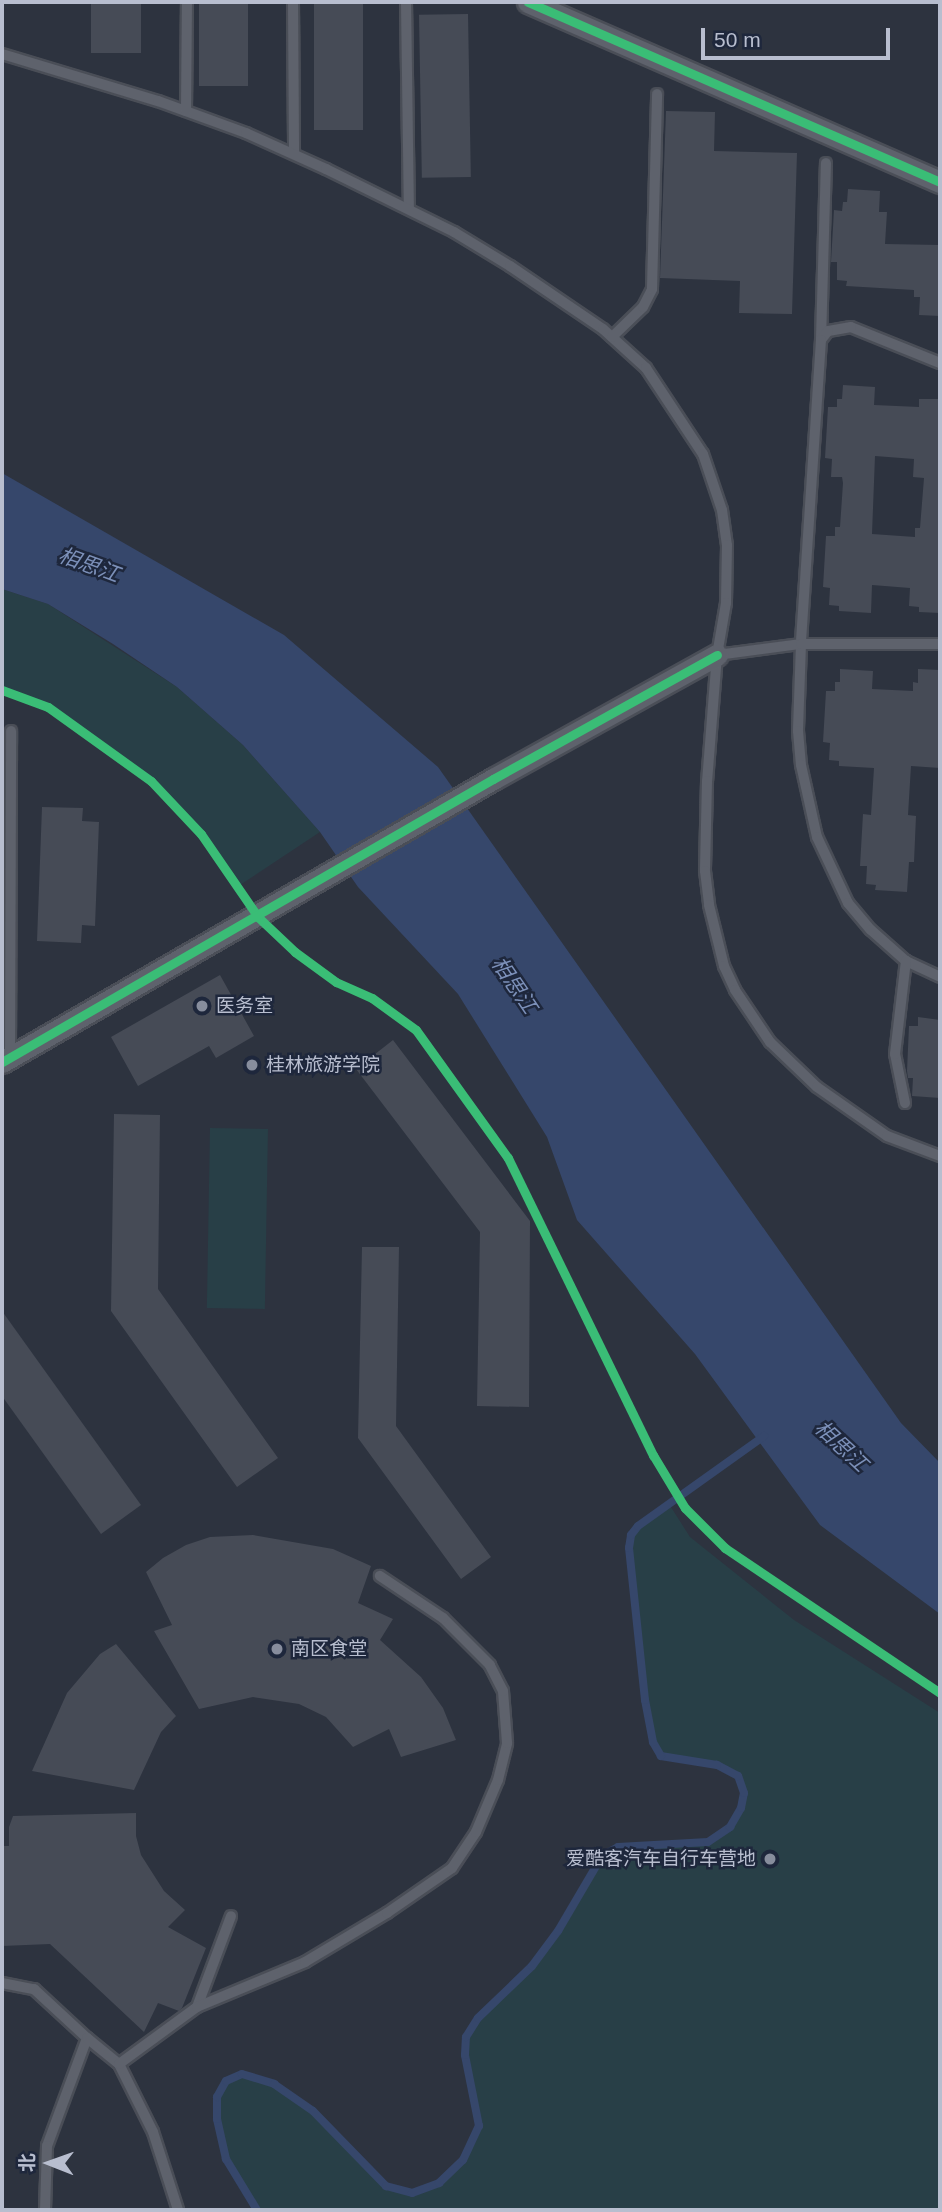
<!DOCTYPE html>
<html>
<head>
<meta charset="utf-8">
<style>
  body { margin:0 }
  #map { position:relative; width:942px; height:2212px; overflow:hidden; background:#2d333f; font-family:Helvetica,"Noto Sans SC",sans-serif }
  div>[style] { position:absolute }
  .green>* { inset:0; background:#283f47; transform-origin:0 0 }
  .water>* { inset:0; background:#36476b }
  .stream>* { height:8px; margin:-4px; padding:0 4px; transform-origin:4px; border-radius:4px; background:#36476b }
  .building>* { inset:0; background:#464b56; transform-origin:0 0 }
  .roads { filter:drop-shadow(2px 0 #4a4e57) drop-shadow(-2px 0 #4a4e57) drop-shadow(0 2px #4a4e57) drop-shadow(0 -2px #4a4e57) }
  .lane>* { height:10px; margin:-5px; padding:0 5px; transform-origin:5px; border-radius:5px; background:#5e626c }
  .street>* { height:21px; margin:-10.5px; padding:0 10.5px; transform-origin:10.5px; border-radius:10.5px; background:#5e626c }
  .cycleway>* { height:9px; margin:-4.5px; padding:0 4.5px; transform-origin:4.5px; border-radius:4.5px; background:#3abd76 }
  .dots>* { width:19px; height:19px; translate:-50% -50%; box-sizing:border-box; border:4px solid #1e273c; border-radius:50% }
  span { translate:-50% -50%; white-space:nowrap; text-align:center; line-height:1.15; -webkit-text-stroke:5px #1e273c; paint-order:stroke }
  .poi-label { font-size:19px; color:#b8becf }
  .left { translate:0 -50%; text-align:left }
  .right { translate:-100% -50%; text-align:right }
  .water-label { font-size:21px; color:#7c90b9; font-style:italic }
  .frame { position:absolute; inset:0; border:4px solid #b8becf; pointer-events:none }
  .north { position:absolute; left:14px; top:2128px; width:70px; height:70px; -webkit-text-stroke:5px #1e273c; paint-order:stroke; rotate:271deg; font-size:19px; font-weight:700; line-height:28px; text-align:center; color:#b8becf }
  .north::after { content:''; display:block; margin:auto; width:24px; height:32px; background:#b8becf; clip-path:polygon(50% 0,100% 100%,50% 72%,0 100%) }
  .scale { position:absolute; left:701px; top:28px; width:189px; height:32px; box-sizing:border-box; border:4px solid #b8becf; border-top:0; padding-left:9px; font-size:21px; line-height:24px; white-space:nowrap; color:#b8becf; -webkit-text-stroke:5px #1e273c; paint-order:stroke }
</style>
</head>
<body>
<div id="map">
  <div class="green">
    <i style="clip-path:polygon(2px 589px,48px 604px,177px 687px,243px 745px,320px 832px,237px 887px,201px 834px,151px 781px,48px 708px,2px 690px)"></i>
    <i style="left:210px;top:1128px;width:58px;height:180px;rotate:1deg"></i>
    <i style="clip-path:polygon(669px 1504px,690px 1537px,794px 1620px,940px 1713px,940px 2210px,257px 2210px,226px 2159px,217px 2119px,217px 2097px,226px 2081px,242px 2074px,274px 2084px,313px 2111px,386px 2186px,412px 2193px,439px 2183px,463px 2160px,479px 2126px,465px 2055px,466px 2037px,478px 2018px,532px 1966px,558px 1931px,602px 1856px,618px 1847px,708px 1842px,730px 1827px,738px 1814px,743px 1784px,729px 1768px,661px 1756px,653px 1742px,645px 1700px,629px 1548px,631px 1535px,638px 1526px)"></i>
  </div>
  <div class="water">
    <i style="clip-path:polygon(2px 473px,284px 635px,438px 767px,901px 1423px,940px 1463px,940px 1614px,820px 1525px,695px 1354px,577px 1220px,547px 1137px,458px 994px,358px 887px,320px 832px,243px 745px,177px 687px,113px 644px,48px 604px,2px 589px)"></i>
  </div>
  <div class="stream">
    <i style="left:257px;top:2210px;width:60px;rotate:-121.3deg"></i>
    <i style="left:226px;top:2159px;width:41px;rotate:-102.7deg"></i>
    <i style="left:217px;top:2119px;width:22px;rotate:-90deg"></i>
    <i style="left:217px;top:2097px;width:18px;rotate:-61deg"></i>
    <i style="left:226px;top:2081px;width:17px;rotate:-24deg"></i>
    <i style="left:242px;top:2074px;width:34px;rotate:17deg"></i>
    <i style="left:274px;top:2084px;width:47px;rotate:34.7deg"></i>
    <i style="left:313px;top:2111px;width:105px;rotate:45.8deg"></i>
    <i style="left:386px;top:2186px;width:27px;rotate:15deg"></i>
    <i style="left:412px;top:2193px;width:29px;rotate:-20deg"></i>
    <i style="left:439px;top:2183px;width:33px;rotate:-44deg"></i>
    <i style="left:463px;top:2160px;width:38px;rotate:-65deg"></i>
    <i style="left:479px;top:2126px;width:72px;rotate:-101.2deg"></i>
    <i style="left:465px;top:2055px;width:18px;rotate:-87deg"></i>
    <i style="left:466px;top:2037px;width:22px;rotate:-58deg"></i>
    <i style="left:478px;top:2018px;width:75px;rotate:-43.9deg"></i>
    <i style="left:532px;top:1966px;width:44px;rotate:-53.4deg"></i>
    <i style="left:558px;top:1931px;width:87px;rotate:-59.6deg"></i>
    <i style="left:602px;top:1856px;width:18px;rotate:-29deg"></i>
    <i style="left:618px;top:1847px;width:90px;rotate:-3.2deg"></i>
    <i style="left:708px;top:1842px;width:27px;rotate:-34deg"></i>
    <i style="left:730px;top:1827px;width:22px;rotate:-60deg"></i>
    <i style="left:741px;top:1808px;width:15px;rotate:-79deg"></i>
    <i style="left:744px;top:1793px;width:18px;rotate:-109deg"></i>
    <i style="left:738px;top:1776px;width:24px;rotate:-152deg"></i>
    <i style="left:717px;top:1765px;width:57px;rotate:-170.9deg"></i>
    <i style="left:661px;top:1756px;width:16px;rotate:-120deg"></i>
    <i style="left:653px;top:1742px;width:43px;rotate:-100.8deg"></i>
    <i style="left:645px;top:1700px;width:153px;rotate:-96deg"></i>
    <i style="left:629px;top:1548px;width:13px;rotate:-81deg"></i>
    <i style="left:631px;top:1535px;width:11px;rotate:-52deg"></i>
    <i style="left:638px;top:1526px;width:155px;rotate:-35.5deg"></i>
  </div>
  <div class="building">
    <i style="left:91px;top:2px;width:50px;height:51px"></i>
    <i style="left:199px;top:2px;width:49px;height:84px"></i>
    <i style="left:314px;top:2px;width:49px;height:128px"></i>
    <i style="left:468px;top:14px;width:163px;height:49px;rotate:89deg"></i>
    <i style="clip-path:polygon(666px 111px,715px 112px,714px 151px,797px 153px,792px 314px,739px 313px,740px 281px,660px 278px)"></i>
    <i style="clip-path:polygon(848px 189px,880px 191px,879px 212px,887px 212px,885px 244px,940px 245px,940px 316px,919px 315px,920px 297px,914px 297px,914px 290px,846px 286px,847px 281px,837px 280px,837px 262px,831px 262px,834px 210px,842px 211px,843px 202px,847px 202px)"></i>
    <i style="clip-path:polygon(evenodd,843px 385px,875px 387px,874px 405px,919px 407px,919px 399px,940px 399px,940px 613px,919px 612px,919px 607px,909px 606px,910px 588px,872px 585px,871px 613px,839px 611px,839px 606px,829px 605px,830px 588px,823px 587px,826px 536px,835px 536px,835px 527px,840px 527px,843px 483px,842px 477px,831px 477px,832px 459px,825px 458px,828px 407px,837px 407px,837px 399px,842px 399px,843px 385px,875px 456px,914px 459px,913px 477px,924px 478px,920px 528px,915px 528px,915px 537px,872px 534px,875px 456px)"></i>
    <i style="clip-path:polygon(840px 669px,873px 671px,872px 689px,913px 691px,913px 682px,918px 683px,918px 669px,940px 670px,940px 768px,911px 766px,908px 815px,916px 816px,914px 862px,909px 862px,907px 892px,875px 890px,876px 885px,866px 884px,867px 866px,860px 866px,863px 814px,871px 815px,874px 768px,839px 766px,839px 761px,829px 760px,830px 743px,823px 742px,826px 691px,835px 691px,835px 682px,840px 682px)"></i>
    <i style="clip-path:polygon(42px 807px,83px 808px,82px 821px,99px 822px,95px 926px,82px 925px,81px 943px,37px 941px)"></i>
    <i style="clip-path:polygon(220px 975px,254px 1036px,216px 1058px,209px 1046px,138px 1086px,111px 1037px)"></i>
    <i style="clip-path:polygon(918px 1017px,940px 1020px,940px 1098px,912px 1096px,913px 1078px,908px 1078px,907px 1071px,909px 1026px,918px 1026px)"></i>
    <i style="clip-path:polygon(393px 1040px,530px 1221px,529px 1407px,477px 1406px,480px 1232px,356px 1069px)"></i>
    <i style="clip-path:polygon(114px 1114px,160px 1115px,158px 1289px,278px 1458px,237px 1487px,111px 1311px)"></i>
    <i style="clip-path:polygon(362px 1247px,399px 1247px,396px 1426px,491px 1557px,461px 1579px,358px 1438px)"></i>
    <i style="clip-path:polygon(2px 1311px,141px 1505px,101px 1534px,2px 1396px)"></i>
    <i style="clip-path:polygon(253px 1535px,333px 1549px,371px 1566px,358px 1603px,393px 1619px,380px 1640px,421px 1677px,443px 1708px,456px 1740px,401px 1757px,389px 1729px,353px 1747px,326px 1717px,299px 1704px,253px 1697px,199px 1709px,154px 1631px,172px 1625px,146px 1572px,163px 1558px,186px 1545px,210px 1537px)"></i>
    <i style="clip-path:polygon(116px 1644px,176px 1716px,161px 1732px,134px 1790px,32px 1771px,67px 1693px,100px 1654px)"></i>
    <i style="clip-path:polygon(136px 1813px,136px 1836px,141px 1855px,164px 1891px,185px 1910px,168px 1927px,206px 1948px,182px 2008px,179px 2011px,158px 2003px,144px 2032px,50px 1944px,2px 1946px,2px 1846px,9px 1846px,9px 1827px,13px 1816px)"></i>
  </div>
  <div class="roads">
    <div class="lane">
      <i style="left:293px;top:2px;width:152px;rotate:89.6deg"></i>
      <i style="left:406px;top:2px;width:207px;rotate:89.2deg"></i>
      <i style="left:2px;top:54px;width:163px;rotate:16.8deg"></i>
      <i style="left:158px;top:101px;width:94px;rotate:20deg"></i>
      <i style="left:246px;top:133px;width:88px;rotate:24.2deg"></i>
      <i style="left:326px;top:169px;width:143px;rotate:26.2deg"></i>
      <i style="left:454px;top:232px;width:66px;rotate:31.3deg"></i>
      <i style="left:510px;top:266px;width:112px;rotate:34.1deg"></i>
      <i style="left:603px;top:329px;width:58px;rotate:42.2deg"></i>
      <i style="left:646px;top:368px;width:103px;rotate:56.5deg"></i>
      <i style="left:703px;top:454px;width:59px;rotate:71.3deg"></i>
      <i style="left:722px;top:510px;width:35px;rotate:82deg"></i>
      <i style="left:727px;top:545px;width:58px;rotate:91deg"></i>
      <i style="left:726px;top:603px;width:53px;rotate:99.8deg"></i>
      <i style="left:717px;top:655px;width:126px;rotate:94.5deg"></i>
      <i style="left:707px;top:781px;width:90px;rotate:91.3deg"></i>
      <i style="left:705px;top:871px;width:34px;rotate:83deg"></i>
      <i style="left:709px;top:905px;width:63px;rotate:76.2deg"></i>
      <i style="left:724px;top:966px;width:26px;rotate:65deg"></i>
      <i style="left:735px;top:990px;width:63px;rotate:56.1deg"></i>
      <i style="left:770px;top:1042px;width:65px;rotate:43.8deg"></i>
      <i style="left:817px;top:1087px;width:85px;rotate:35deg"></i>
      <i style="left:887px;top:1136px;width:57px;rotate:20.7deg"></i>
      <i style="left:186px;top:111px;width:109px;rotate:-89.5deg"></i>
      <i style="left:612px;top:337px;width:43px;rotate:-44.1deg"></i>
      <i style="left:643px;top:307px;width:20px;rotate:-63deg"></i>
      <i style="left:652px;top:289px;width:195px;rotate:-88.5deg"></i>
      <i style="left:821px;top:340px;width:177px;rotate:-88.4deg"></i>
      <i style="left:940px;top:363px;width:96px;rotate:-158deg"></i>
      <i style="left:851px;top:327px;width:23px;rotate:170deg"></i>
      <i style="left:828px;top:331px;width:11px;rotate:128deg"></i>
      <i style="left:821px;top:340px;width:305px;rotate:93.8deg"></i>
      <i style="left:801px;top:644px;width:87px;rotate:92deg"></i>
      <i style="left:798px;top:731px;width:34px;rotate:85deg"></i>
      <i style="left:801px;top:765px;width:74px;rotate:77.5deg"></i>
      <i style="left:817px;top:837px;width:73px;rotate:64.8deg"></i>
      <i style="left:848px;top:903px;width:35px;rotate:50deg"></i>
      <i style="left:871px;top:930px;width:47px;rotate:41.5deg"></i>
      <i style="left:906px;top:961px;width:38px;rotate:25deg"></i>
      <i style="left:717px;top:655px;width:85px;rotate:-7.5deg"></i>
      <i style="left:801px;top:644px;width:139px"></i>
      <i style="left:10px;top:1058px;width:327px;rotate:-89.8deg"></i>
      <i style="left:905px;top:1103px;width:50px;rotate:-101.5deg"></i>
      <i style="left:895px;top:1054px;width:94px;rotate:-83.3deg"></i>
      <i style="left:2px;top:1983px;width:33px;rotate:11deg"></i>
      <i style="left:34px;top:1989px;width:72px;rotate:42.8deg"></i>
      <i style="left:87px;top:2038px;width:115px;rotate:110.3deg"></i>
      <i style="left:47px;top:2146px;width:64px;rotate:91.8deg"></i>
      <i style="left:197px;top:2007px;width:97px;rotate:-69.5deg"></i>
      <i style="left:87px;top:2038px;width:41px;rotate:39.1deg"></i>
      <i style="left:119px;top:2064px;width:76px;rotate:63.4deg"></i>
      <i style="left:153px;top:2132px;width:82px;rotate:72.2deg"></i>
      <i style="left:119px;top:2064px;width:97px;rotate:-36.2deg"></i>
      <i style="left:197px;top:2007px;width:117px;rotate:-22.6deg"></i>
      <i style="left:305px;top:1962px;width:96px;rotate:-30.9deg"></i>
      <i style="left:387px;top:1913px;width:79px;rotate:-34.7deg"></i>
      <i style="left:452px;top:1868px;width:43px;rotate:-56.3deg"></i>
      <i style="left:476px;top:1832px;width:56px;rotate:-67.1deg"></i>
      <i style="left:498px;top:1780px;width:38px;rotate:-76deg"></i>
      <i style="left:507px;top:1743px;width:52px;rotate:-94.4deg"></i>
      <i style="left:503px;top:1691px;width:29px;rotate:-117deg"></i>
      <i style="left:490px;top:1665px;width:66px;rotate:-135deg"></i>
      <i style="left:443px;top:1618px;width:76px;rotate:-146.3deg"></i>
    </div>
    <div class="street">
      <i style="left:528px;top:2px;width:450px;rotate:23.6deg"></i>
      <i style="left:2px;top:1062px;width:567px;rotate:-29.96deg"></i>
      <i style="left:493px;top:779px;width:256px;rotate:-29deg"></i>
    </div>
  </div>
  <div class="cycleway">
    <i style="left:528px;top:2px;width:450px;rotate:23.6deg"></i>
    <i style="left:2px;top:690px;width:49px;rotate:20.3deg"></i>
    <i style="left:48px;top:707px;width:127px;rotate:35.7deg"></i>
    <i style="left:151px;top:781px;width:73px;rotate:46.7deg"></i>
    <i style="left:201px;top:834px;width:101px;rotate:55.5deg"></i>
    <i style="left:258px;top:917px;width:51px;rotate:43.4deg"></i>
    <i style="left:295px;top:952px;width:51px;rotate:36.2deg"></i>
    <i style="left:336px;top:982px;width:39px;rotate:24deg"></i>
    <i style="left:372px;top:998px;width:54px;rotate:36deg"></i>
    <i style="left:416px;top:1030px;width:158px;rotate:54.3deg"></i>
    <i style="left:508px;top:1158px;width:331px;rotate:64deg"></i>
    <i style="left:653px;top:1455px;width:62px;rotate:58.9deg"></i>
    <i style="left:685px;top:1508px;width:57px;rotate:45deg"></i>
    <i style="left:725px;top:1548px;width:259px;rotate:34deg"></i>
    <i style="left:2px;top:1062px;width:567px;rotate:-29.96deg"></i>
    <i style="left:493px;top:779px;width:256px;rotate:-29deg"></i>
  </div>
  <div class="dots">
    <i style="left:202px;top:1006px;background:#878d9d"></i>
    <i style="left:252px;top:1065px;background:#878d9d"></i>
    <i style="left:277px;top:1649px;background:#878d9d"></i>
    <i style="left:770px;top:1859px;background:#878d9d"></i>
  </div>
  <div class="poi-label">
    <span class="left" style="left:216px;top:1006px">医务室</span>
    <span class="left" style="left:266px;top:1065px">桂林旅游学院</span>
    <span class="left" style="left:291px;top:1649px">南区食堂</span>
    <span class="right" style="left:756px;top:1859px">爱酷客汽车自行车营地</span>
  </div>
  <div class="water-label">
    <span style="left:89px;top:565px;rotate:20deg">相思江</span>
    <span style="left:514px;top:985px;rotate:56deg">相思江</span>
    <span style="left:841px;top:1446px;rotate:43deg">相思江</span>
  </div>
  <div class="frame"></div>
  <div class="north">北</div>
  <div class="scale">50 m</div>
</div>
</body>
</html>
